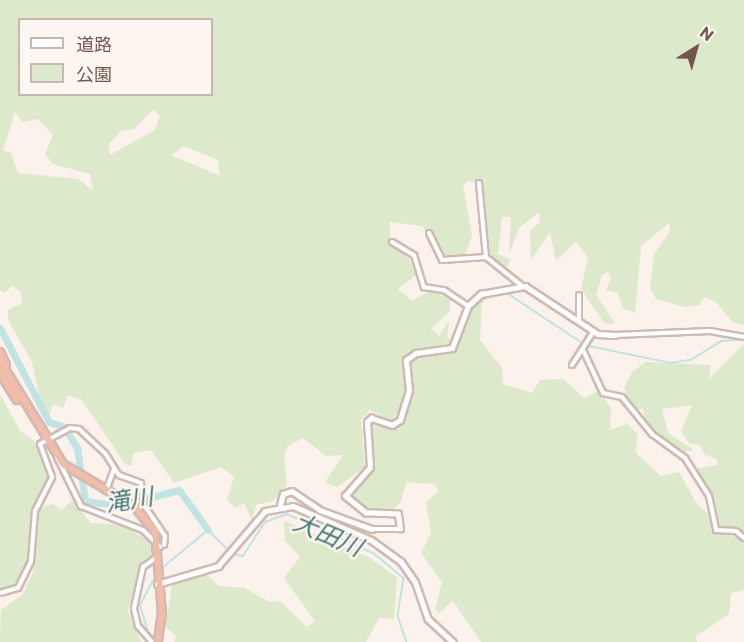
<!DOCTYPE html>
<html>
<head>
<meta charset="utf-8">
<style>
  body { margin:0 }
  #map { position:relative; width:744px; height:642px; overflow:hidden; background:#fbf2eb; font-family:Commissioner,"Noto Sans JP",sans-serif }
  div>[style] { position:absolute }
  .green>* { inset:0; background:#dce9ca }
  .stream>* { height:1.5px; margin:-0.75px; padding:0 0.75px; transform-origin:0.75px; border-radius:0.75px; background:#c0e4e3 }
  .river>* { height:7px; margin:-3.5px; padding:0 3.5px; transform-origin:3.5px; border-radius:3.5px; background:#c0e4e3 }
  .roads { filter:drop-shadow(2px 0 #cfbbb3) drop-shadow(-2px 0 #cfbbb3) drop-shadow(0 2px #cfbbb3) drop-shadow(0 -2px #cfbbb3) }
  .minor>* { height:4px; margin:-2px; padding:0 2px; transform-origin:2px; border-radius:2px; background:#fff }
  .tertiary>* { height:4.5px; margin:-2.25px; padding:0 2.25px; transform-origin:2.25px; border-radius:2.25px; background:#fff }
  .secondary>* { height:5px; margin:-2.5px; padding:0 2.5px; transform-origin:2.5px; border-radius:2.5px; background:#fff }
  .trunk>* { height:6px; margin:-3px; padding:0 3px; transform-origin:3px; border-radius:3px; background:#f2bca8 }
  span { translate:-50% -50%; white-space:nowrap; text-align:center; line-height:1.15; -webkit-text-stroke:4.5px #fef7f1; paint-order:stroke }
  .water-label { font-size:24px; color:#437878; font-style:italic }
  .legend { position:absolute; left:18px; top:18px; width:195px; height:78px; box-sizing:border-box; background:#fef7f1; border:2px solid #c7b7b0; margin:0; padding:8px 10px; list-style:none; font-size:18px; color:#75564f }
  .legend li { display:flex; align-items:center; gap:12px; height:30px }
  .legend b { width:30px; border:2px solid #c7b7b0 }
  .north { position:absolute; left:666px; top:18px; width:60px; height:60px; -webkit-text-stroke:4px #fef7f1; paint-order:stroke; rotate:37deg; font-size:16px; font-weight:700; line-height:24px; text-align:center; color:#75564f }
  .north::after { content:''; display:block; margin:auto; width:21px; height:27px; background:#75564f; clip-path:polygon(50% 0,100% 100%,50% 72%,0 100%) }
</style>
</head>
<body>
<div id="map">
  <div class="green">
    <i style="clip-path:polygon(evenodd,0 0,744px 0,744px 325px,732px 322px,717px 303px,705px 297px,699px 305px,685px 307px,656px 299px,650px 288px,654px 254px,670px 231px,669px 223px,641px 246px,635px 313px,623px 308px,618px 293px,606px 290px,611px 278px,608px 272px,602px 275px,596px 295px,615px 323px,605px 324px,581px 289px,588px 258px,576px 241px,556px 261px,550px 232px,531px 260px,530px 231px,540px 222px,539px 212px,519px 228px,509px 254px,511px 217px,502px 217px,498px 254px,511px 260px,506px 268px,492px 263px,480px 183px,468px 181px,463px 185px,472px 235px,465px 257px,448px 258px,422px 226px,390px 222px,390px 245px,407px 254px,416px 275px,398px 289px,412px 301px,431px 290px,450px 300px,450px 311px,431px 329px,439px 336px,449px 321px,447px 337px,452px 342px,403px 357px,407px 390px,399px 412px,390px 421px,370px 410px,361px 419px,365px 467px,337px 487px,325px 482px,343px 455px,326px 456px,303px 438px,288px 446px,284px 457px,287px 485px,273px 501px,256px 505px,252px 521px,244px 503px,236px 508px,227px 500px,234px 477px,221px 467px,174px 483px,151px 450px,133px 453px,131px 466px,125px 464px,82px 400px,68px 395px,63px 408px,53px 404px,49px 415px,40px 400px,32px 362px,8px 320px,8px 310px,22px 303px,21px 292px,12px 286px,5px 293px,0 290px,0 0,20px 20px,212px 20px,212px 94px,20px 94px,20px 20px,0 0,154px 109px,160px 116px,155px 130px,110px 155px,109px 144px,121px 131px,134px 129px,154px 109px,0 0,15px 112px,23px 122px,38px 119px,53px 135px,45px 154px,53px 164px,90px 174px,93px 190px,78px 179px,18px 173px,11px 153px,3px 150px,15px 112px,0 0,184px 146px,218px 160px,220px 176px,171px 155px,184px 146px)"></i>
    <i style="clip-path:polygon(489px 294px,482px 304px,480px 340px,502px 368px,503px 384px,532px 393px,540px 380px,563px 379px,584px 398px,599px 391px,611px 408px,610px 430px,627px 424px,637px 433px,636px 453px,661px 476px,679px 472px,697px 504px,714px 519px,713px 500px,692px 469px,718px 465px,717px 459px,705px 455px,700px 445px,690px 444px,681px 431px,692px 405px,662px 409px,668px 433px,694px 450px,683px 452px,646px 425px,643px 409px,632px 409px,624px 387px,633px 371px,646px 362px,711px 365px,709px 379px,744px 344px,744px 590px,731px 593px,729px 614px,696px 636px,697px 642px,481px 642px,453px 601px,439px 613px,435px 609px,442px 582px,421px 553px,431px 533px,426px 502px,439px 491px,434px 484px,406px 482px,401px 502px,392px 510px,368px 510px,351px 500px,348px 494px,374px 464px,371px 425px,393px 429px,403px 418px,413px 389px,410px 361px,455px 349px,472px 305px)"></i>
    <i style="clip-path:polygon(0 394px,20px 431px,37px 443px,49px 479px,32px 511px,29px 561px,11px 589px,0 589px)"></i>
    <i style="clip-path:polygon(72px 500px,91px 523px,122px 525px,154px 544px,155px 553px,143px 560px,128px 611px,141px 642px,0 642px,1px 610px,23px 594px,33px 572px,39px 508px,53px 504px,62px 510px)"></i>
    <i style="clip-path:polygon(284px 521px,370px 558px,397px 577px,394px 619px,379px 618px,366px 642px,174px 642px,176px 636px,165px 627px,172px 585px,179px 577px,206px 574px,219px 586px,245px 588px,269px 602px,280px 601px,307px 627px,315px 621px,284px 578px,300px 557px,285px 541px)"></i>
  </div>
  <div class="stream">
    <i style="left:510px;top:295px;width:92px;rotate:33.5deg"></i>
    <i style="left:589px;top:346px;width:84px;rotate:11.7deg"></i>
    <i style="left:671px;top:363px;width:20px;rotate:-9deg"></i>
    <i style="left:691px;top:360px;width:36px;rotate:-32deg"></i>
    <i style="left:722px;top:341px;width:21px;rotate:-5deg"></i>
    <i style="left:232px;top:554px;width:11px;rotate:10deg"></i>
    <i style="left:243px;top:556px;width:40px;rotate:-57.1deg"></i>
    <i style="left:265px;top:522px;width:23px;rotate:-20deg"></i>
    <i style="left:287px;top:514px;width:97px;rotate:24.4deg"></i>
    <i style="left:375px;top:554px;width:38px;rotate:40deg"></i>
    <i style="left:404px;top:578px;width:38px;rotate:99deg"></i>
    <i style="left:398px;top:616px;width:28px;rotate:71deg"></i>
    <i style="left:162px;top:568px;width:60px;rotate:-39.6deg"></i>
    <i style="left:208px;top:530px;width:29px;rotate:44deg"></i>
    <i style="left:149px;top:635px;width:31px;rotate:-107deg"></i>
    <i style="left:140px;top:605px;width:32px;rotate:-62deg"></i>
  </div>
  <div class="river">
    <i style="left:0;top:328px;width:106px;rotate:62.5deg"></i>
    <i style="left:49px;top:422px;width:16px;rotate:18deg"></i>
    <i style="left:64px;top:427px;width:25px;rotate:58deg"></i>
    <i style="left:77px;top:448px;width:54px;rotate:81.4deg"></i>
    <i style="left:85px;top:501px;width:34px;rotate:7deg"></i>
    <i style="left:119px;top:505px;width:62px;rotate:-14deg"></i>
    <i style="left:179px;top:490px;width:49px;rotate:54.1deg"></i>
  </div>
  <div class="roads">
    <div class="minor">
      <i style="left:479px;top:183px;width:74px;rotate:84.6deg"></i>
      <i style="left:486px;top:257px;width:45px;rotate:38.7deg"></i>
      <i style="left:429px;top:233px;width:30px;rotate:64deg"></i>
      <i style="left:442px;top:260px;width:44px;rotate:-3.9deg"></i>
      <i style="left:392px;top:242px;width:26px;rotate:31deg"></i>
      <i style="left:414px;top:255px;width:34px;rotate:73deg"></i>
      <i style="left:424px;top:287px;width:20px;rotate:9deg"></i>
      <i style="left:444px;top:290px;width:29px;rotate:34deg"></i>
      <i style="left:579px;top:320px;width:25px;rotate:-90deg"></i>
      <i style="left:615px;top:335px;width:95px;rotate:-2.4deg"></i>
      <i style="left:710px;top:331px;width:35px;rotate:10deg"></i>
      <i style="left:584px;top:352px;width:45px;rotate:65.1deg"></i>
      <i style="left:603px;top:393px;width:19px;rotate:12deg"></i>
      <i style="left:622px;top:397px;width:48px;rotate:51deg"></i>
      <i style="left:652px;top:434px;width:41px;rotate:36deg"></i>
      <i style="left:685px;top:458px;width:45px;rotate:57.7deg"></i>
      <i style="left:709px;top:496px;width:35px;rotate:78deg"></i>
      <i style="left:716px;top:530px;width:20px;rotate:3deg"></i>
      <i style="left:736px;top:531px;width:11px;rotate:41deg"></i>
      <i style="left:572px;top:365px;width:40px;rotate:-57.1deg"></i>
      <i style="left:57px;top:457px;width:55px;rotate:63.9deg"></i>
      <i style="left:81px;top:506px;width:66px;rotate:21.2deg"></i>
      <i style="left:143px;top:530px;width:24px;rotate:45deg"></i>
      <i style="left:106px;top:491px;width:23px;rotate:-70deg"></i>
      <i style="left:0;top:593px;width:19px;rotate:-16deg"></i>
      <i style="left:18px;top:588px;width:30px;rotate:-64deg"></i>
      <i style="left:31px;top:561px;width:50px;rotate:-85.4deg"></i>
      <i style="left:35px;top:511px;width:38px;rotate:-63deg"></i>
      <i style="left:52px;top:477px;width:35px;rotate:-110deg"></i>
      <i style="left:40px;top:444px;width:34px;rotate:-28deg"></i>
      <i style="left:70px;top:428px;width:9px;rotate:6deg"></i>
      <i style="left:79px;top:429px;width:35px;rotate:43deg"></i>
      <i style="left:105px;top:453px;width:26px;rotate:58deg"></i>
      <i style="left:119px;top:475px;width:23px;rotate:20deg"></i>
      <i style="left:141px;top:483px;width:22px;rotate:82deg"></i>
      <i style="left:144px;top:505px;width:37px;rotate:56deg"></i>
      <i style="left:165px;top:536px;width:9px;rotate:96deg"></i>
      <i style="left:152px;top:642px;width:21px;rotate:-131deg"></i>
      <i style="left:138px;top:626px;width:18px;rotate:-103deg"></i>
      <i style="left:134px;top:608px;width:42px;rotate:-77.6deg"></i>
      <i style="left:143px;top:567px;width:19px;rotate:-36deg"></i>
    </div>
    <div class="tertiary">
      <i style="left:280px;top:505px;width:11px;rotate:-75deg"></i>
      <i style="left:283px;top:494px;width:9px;rotate:-18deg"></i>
      <i style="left:292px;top:491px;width:34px;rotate:34deg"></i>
      <i style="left:320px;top:510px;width:55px;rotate:20.1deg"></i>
      <i style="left:372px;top:529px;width:28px"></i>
      <i style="left:400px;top:529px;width:15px;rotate:-98deg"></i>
      <i style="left:398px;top:514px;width:32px;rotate:-178deg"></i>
      <i style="left:366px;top:513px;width:27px;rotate:-141deg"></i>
      <i style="left:345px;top:496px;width:38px;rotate:-49deg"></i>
      <i style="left:370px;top:467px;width:45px;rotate:-93.8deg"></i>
      <i style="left:367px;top:422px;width:6px;rotate:-45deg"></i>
      <i style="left:371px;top:418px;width:22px;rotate:18deg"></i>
      <i style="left:392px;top:425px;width:9px;rotate:-32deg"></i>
      <i style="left:400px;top:420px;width:31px;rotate:-73deg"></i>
      <i style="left:409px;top:390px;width:30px;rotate:-96deg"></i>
      <i style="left:406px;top:360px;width:12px;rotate:-35deg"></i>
      <i style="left:416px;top:353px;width:36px;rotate:-8deg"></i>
      <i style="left:452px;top:348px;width:45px;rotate:-69.1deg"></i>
      <i style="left:468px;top:306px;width:18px;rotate:-43deg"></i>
      <i style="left:481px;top:294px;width:45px;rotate:-10.3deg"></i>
      <i style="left:525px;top:286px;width:87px;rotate:33.3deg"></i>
      <i style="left:598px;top:334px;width:17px;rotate:3deg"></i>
    </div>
    <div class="secondary">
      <i style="left:157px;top:584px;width:64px;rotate:-16.4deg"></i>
      <i style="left:218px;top:566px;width:72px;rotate:-49.5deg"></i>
      <i style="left:265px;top:511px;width:28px;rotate:-10deg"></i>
      <i style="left:293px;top:506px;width:85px;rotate:23.6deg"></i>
      <i style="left:371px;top:540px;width:37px;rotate:36deg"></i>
      <i style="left:401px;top:562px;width:24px;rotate:55deg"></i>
      <i style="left:415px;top:582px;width:39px;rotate:71deg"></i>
      <i style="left:428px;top:619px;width:34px;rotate:43deg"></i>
    </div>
    <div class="trunk">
      <i style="left:0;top:352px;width:14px;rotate:65deg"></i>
      <i style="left:0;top:361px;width:121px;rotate:58.5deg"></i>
      <i style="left:63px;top:464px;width:82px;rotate:30.6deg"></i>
      <i style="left:134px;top:506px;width:33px;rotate:50deg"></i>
      <i style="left:155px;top:531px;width:81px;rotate:85.1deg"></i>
      <i style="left:162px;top:612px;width:30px;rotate:98deg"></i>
      <i style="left:0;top:373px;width:32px;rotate:58deg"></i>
    </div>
  </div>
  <div class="water-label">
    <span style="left:129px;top:499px;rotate:-9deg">滝川</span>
    <span style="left:328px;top:534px;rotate:23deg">大田川</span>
  </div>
  <ul class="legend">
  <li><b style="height:8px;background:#fff"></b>道路</li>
  <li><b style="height:16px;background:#dce9ca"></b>公園</li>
  </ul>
  <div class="north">N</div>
</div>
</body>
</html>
